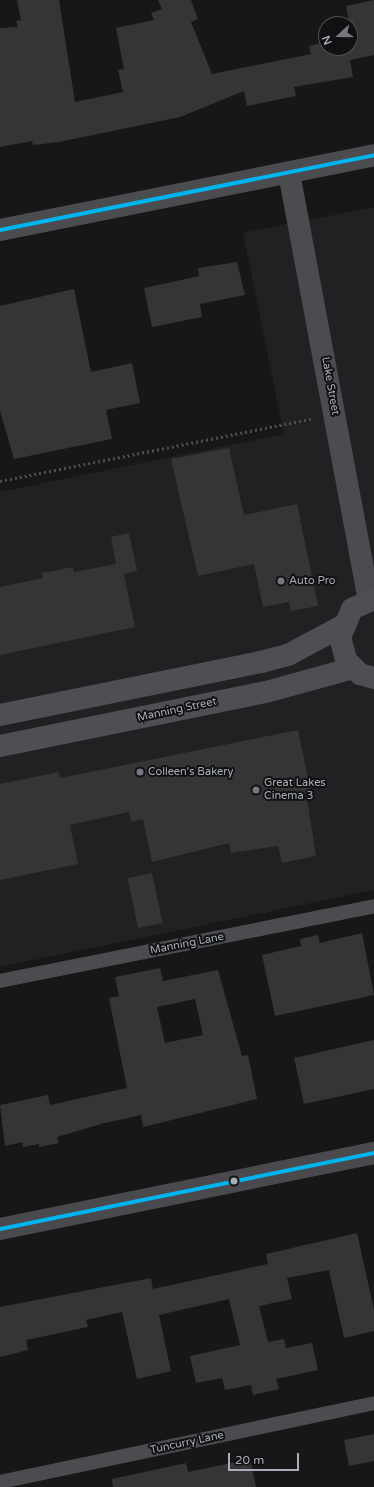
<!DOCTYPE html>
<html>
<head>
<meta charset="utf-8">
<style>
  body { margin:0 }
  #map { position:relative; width:374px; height:1487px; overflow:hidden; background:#171717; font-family:"Varela Round",sans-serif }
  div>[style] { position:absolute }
  .built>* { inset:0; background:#212123 }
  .building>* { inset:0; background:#353536; transform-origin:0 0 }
  .path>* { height:2.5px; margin-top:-1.25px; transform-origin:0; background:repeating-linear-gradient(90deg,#4d4e52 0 2px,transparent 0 5px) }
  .lane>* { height:14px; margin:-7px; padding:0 7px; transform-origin:7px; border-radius:7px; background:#4b4c50 }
  .street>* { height:22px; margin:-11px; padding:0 11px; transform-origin:11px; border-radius:11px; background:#4b4c50 }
  .secondary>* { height:22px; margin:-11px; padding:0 11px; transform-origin:11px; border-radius:11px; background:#4a4a4e }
  .primary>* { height:22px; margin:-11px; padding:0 11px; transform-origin:11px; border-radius:11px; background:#4d4f52 }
  .bus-1>* { height:4px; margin:-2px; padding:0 2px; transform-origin:2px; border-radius:2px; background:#00b5ef }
  .dots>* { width:11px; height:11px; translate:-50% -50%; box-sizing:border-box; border:2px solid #111113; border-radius:50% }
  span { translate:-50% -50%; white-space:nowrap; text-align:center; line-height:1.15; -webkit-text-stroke:4px #111113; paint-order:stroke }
  .street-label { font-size:11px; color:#a8adb8 }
  .poi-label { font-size:11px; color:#a8adb8 }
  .left { translate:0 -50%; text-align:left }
  .north { position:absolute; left:318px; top:16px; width:40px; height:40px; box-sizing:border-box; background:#111113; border:1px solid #4d4f55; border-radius:50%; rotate:249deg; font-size:11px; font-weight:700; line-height:16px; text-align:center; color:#a8adb8 }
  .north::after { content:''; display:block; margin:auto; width:14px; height:18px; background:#757880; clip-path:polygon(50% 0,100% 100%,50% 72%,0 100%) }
  .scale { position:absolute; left:228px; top:1453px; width:71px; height:18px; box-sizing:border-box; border:2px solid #a8adb8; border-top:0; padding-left:5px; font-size:12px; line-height:14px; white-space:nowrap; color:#a8adb8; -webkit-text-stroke:3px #111113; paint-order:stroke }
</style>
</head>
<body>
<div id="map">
  <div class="built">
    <i style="clip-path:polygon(374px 207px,374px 890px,0 967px,0 492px,284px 434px,243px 233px)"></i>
  </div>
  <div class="building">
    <i style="clip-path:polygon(17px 0,59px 0,75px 102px,123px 92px,118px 70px,124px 69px,116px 28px,154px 20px,151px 13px,162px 9px,158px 0,191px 0,198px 19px,191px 22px,212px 74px,311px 54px,309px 46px,326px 42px,326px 48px,350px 48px,352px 37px,346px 6px,374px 0,374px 55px,350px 60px,353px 77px,294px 87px,296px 96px,247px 106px,244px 91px,180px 117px,59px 142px,33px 145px,32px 141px,0 147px,0 28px,18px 27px,16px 21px,21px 20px)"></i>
    <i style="clip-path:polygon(237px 262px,245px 295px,200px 304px,202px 317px,152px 327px,144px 288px,199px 276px,198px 268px)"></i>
    <i style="clip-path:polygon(74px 289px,91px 372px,132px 363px,140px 403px,106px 410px,112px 439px,14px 459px,0 411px,0 306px)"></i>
    <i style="clip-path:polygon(229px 448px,244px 515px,297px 504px,318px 606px,291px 611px,289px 602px,263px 607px,254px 564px,198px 576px,171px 459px)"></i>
    <i style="clip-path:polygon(129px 533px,137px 571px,124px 574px,135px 627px,0 655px,0 587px,43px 578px,42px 573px,73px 567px,74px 572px,116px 564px,111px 537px)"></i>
    <i style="clip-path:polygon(298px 730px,312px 797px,307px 798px,316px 856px,282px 863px,278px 846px,231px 853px,229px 843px,152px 862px,143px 819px,131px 822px,129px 812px,70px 825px,78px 864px,0 880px,0 784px,59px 772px,60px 778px)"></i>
    <i style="left:152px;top:873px;width:51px;height:25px;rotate:78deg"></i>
    <i style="clip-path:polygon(362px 933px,374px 995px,275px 1016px,262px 955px,301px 946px,300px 939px,318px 935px,320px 943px)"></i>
    <i style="clip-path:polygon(evenodd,160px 968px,163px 981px,218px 970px,242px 1056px,248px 1055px,257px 1099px,143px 1127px,141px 1115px,101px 1124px,57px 1137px,59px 1143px,39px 1147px,39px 1144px,23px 1147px,22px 1142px,5px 1146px,0 1105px,48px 1095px,50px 1105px,127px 1088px,109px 998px,119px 996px,115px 977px,160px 968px,195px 999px,203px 1035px,165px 1043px,157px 1007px,195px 999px)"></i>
    <i style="clip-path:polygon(374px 1040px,374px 1089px,304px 1104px,294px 1058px)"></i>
    <i style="clip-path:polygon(357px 1233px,374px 1310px,374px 1331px,344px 1338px,329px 1270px,287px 1278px,292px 1299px,259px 1306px,268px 1342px,284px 1339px,286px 1348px,312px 1343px,318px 1370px,276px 1379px,279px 1389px,253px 1395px,251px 1385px,225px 1390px,222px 1378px,196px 1383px,190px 1356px,240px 1345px,229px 1299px,159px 1315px,171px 1371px,137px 1379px,122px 1312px,86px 1320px,88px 1327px,26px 1340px,28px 1350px,0 1357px,0 1307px,151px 1278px,153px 1289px,268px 1264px,266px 1254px)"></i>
    <i style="clip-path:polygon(374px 1434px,374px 1461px,349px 1466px,344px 1440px)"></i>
    <i style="clip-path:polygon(250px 1459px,256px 1487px,113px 1487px,112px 1479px,186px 1463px,188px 1472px)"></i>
  </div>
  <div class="path">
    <i style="left:0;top:481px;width:317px;rotate:-11.3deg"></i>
  </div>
  <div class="lane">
    <i style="left:0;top:981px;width:381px;rotate:-11.3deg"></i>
    <i style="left:0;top:1482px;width:382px;rotate:-11.9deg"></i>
  </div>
  <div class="street">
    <i style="left:289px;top:173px;width:433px;rotate:79.4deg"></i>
    <i style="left:0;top:230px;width:381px;rotate:-11.3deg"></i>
  </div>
  <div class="secondary">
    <i style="left:0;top:1229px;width:382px;rotate:-11.5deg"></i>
  </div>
  <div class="primary">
    <i style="left:374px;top:599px;width:24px;rotate:156deg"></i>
    <i style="left:352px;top:609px;width:30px;rotate:113deg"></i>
    <i style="left:340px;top:637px;width:24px;rotate:75deg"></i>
    <i style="left:346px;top:660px;width:20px;rotate:45deg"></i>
    <i style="left:360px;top:674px;width:15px;rotate:16deg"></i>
    <i style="left:0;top:715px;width:266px;rotate:-11.5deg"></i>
    <i style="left:261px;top:662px;width:28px;rotate:-15deg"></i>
    <i style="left:288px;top:655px;width:61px;rotate:-28.2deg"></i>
    <i style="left:0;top:746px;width:271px;rotate:-11.5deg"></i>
    <i style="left:266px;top:692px;width:90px;rotate:-15.4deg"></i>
  </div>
  <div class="bus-1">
    <i style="left:0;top:230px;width:381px;rotate:-11.3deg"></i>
    <i style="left:0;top:1229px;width:382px;rotate:-11.5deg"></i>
  </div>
  <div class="dots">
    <i style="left:281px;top:581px;background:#757880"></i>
    <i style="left:140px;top:772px;background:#757880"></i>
    <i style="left:256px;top:790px;background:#757880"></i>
    <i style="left:234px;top:1181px;background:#a8adb8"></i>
  </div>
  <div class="street-label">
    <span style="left:330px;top:386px;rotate:80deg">Lake Street</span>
    <span style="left:177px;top:710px;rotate:-12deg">Manning Street</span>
    <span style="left:187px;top:944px;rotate:-11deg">Manning Lane</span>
    <span style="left:187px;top:1443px;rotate:-12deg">Tuncurry Lane</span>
  </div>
  <div class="poi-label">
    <span class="left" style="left:289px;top:581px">Auto Pro</span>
    <span class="left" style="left:148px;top:772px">Colleen's Bakery</span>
    <span class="left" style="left:264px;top:790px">Great Lakes<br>Cinema 3</span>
  </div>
  <div class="north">N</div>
  <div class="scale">20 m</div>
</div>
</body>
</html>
